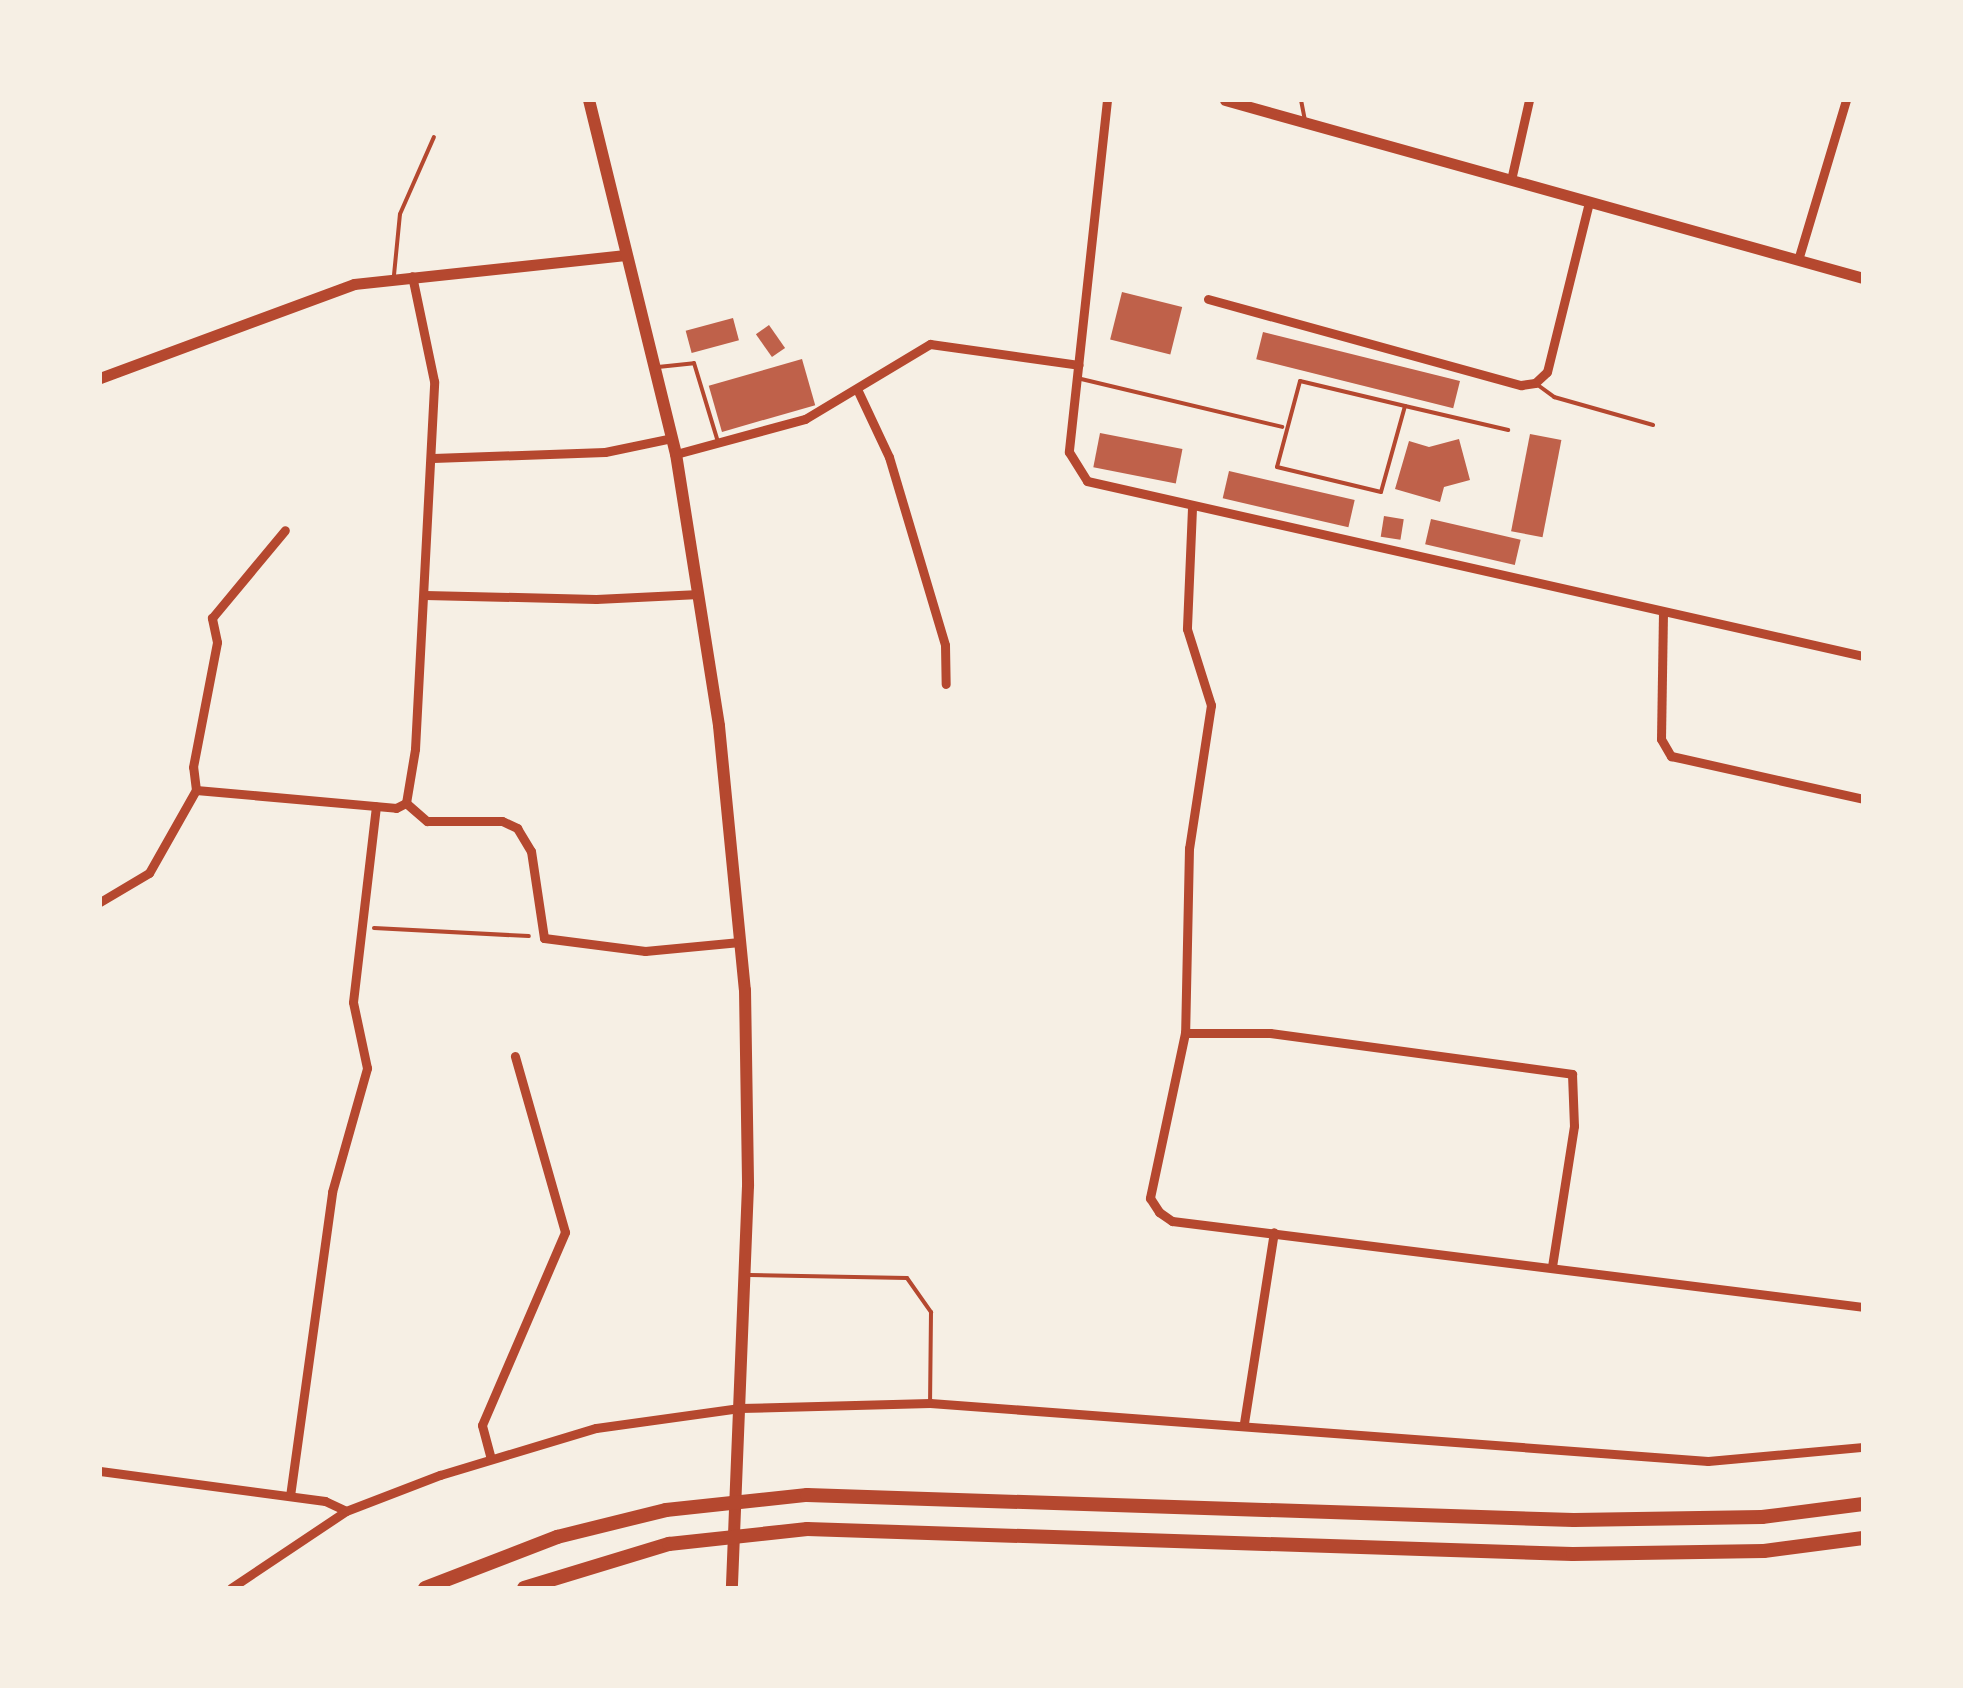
<!DOCTYPE html>
<html>
<head>
<meta charset="utf-8">
<style>
  body { margin:0 }
  #map { position:relative; width:1963px; height:1688px; overflow:hidden; background:#f6efe4; font-family:"PT Sans Narrow",sans-serif }
  div>[style] { position:absolute }
  .building>* { inset:0; background:#bf614a; transform-origin:0 0 }
  .path>* { height:4px; margin:-2px; padding:0 2px; transform-origin:2px; border-radius:2px; background:#b5482f }
  .service>* { height:4px; margin:-2px; padding:0 2px; transform-origin:2px; border-radius:2px; background:#b5482f }
  .minor>* { height:9px; margin:-4.5px; padding:0 4.5px; transform-origin:4.5px; border-radius:4.5px; background:#b5482f }
  .tertiary>* { height:11px; margin:-5.5px; padding:0 5.5px; transform-origin:5.5px; border-radius:5.5px; background:#b5482f }
  .secondary>* { height:12px; margin:-6px; padding:0 6px; transform-origin:6px; border-radius:6px; background:#b5482f }
  .trunk>* { height:14px; margin:-7px; padding:0 7px; transform-origin:7px; border-radius:7px; background:#b5482f }
  span { translate:-50% -50%; white-space:nowrap; text-align:center; line-height:1.15; -webkit-text-stroke:8px #f6efe4; paint-order:stroke }
  .frame { position:absolute; inset:0; border:102px solid #f6efe4; pointer-events:none }
</style>
</head>
<body>
<div id="map">
  <div class="building">
    <i style="left:1122px;top:292px;width:62px;height:49px;rotate:14deg"></i>
    <i style="left:733px;top:318px;width:23px;height:49px;rotate:75deg"></i>
    <i style="left:769px;top:325px;width:28px;height:16px;rotate:55deg"></i>
    <i style="left:1263px;top:332px;width:203px;height:28px;rotate:14deg"></i>
    <i style="left:802px;top:359px;width:48px;height:97px;rotate:74deg"></i>
    <i style="left:1100px;top:433px;width:84px;height:35px;rotate:11deg"></i>
    <i style="left:1530px;top:434px;width:32px;height:99px;rotate:11deg"></i>
    <i style="clip-path:polygon(1459px 439px,1470px 480px,1444px 487px,1440px 502px,1395px 489px,1409px 441px,1429px 447px)"></i>
    <i style="left:1229px;top:471px;width:129px;height:28px;rotate:13deg"></i>
    <i style="left:1384px;top:516px;width:20px;height:21px;rotate:9deg"></i>
    <i style="left:1431px;top:519px;width:92px;height:26px;rotate:13deg"></i>
  </div>
  <div class="path">
    <i style="left:374px;top:928px;width:155px;rotate:3deg"></i>
  </div>
  <div class="service">
    <i style="left:1301px;top:100px;width:20px;rotate:79deg"></i>
    <i style="left:394px;top:275px;width:61px;rotate:-84.4deg"></i>
    <i style="left:400px;top:214px;width:84px;rotate:-66.2deg"></i>
    <i style="left:658px;top:367px;width:36px;rotate:-6deg"></i>
    <i style="left:694px;top:363px;width:83px;rotate:73.1deg"></i>
    <i style="left:1077px;top:378px;width:211px;rotate:13.4deg"></i>
    <i style="left:1300px;top:381px;width:108px;rotate:13.4deg"></i>
    <i style="left:1405px;top:406px;width:89px;rotate:105.6deg"></i>
    <i style="left:1381px;top:492px;width:107px;rotate:-166.5deg"></i>
    <i style="left:1277px;top:467px;width:89px;rotate:-75deg"></i>
    <i style="left:1535px;top:383px;width:24px;rotate:36deg"></i>
    <i style="left:1554px;top:397px;width:103px;rotate:15.8deg"></i>
    <i style="left:1405px;top:406px;width:106px;rotate:13.1deg"></i>
    <i style="left:750px;top:1275px;width:157px;rotate:1.1deg"></i>
    <i style="left:907px;top:1278px;width:42px;rotate:54.8deg"></i>
    <i style="left:931px;top:1312px;width:90px;rotate:90.6deg"></i>
  </div>
  <div class="minor">
    <i style="left:1107px;top:100px;width:354px;rotate:96.2deg"></i>
    <i style="left:1069px;top:452px;width:34px;rotate:58deg"></i>
    <i style="left:1087px;top:481px;width:795px;rotate:12.71deg"></i>
    <i style="left:1511px;top:180px;width:82px;rotate:-77.3deg"></i>
    <i style="left:1798px;top:260px;width:167px;rotate:-73.3deg"></i>
    <i style="left:1208px;top:299px;width:325px;rotate:15.4deg"></i>
    <i style="left:1521px;top:385px;width:14px;rotate:-8deg"></i>
    <i style="left:1535px;top:383px;width:16px;rotate:-43deg"></i>
    <i style="left:1547px;top:372px;width:175px;rotate:-76.1deg"></i>
    <i style="left:857px;top:389px;width:75px;rotate:64.8deg"></i>
    <i style="left:889px;top:457px;width:196px;rotate:73.4deg"></i>
    <i style="left:945px;top:645px;width:39px;rotate:89deg"></i>
    <i style="left:676px;top:454px;width:134px;rotate:-15.2deg"></i>
    <i style="left:805px;top:419px;width:146px;rotate:-31deg"></i>
    <i style="left:930px;top:344px;width:150px;rotate:8deg"></i>
    <i style="left:433px;top:458px;width:172px;rotate:-2deg"></i>
    <i style="left:605px;top:452px;width:68px;rotate:-11.8deg"></i>
    <i style="left:1192px;top:508px;width:121px;rotate:92.4deg"></i>
    <i style="left:1187px;top:629px;width:80px;rotate:72.5deg"></i>
    <i style="left:1211px;top:705px;width:145px;rotate:98.7deg"></i>
    <i style="left:1189px;top:848px;width:185px;rotate:91.2deg"></i>
    <i style="left:1185px;top:1033px;width:169px;rotate:102deg"></i>
    <i style="left:1150px;top:1198px;width:17px;rotate:57deg"></i>
    <i style="left:1159px;top:1212px;width:16px;rotate:35deg"></i>
    <i style="left:1172px;top:1221px;width:696px;rotate:7.09deg"></i>
    <i style="left:425px;top:595px;width:171px;rotate:1.3deg"></i>
    <i style="left:596px;top:599px;width:103px;rotate:-2.8deg"></i>
    <i style="left:1663px;top:612px;width:127px;rotate:90.9deg"></i>
    <i style="left:1661px;top:739px;width:20px;rotate:60deg"></i>
    <i style="left:1671px;top:756px;width:197px;rotate:12.6deg"></i>
    <i style="left:196px;top:790px;width:23px;rotate:-97deg"></i>
    <i style="left:193px;top:767px;width:127px;rotate:-79.1deg"></i>
    <i style="left:217px;top:642px;width:25px;rotate:-102deg"></i>
    <i style="left:212px;top:618px;width:114px;rotate:-50.3deg"></i>
    <i style="left:406px;top:803px;width:55px;rotate:-80.5deg"></i>
    <i style="left:415px;top:749px;width:368px;rotate:-87deg"></i>
    <i style="left:434px;top:381px;width:107px;rotate:-101.8deg"></i>
    <i style="left:406px;top:803px;width:28px;rotate:41deg"></i>
    <i style="left:427px;top:821px;width:75px"></i>
    <i style="left:502px;top:821px;width:17px;rotate:25deg"></i>
    <i style="left:517px;top:828px;width:27px;rotate:59deg"></i>
    <i style="left:531px;top:851px;width:88px;rotate:81.5deg"></i>
    <i style="left:544px;top:938px;width:102px;rotate:7.3deg"></i>
    <i style="left:645px;top:951px;width:95px;rotate:-5.4deg"></i>
    <i style="left:100px;top:902px;width:57px;rotate:-30.6deg"></i>
    <i style="left:149px;top:873px;width:95px;rotate:-60.5deg"></i>
    <i style="left:196px;top:790px;width:201px;rotate:5.1deg"></i>
    <i style="left:396px;top:808px;width:11px;rotate:-27deg"></i>
    <i style="left:1185px;top:1033px;width:85px"></i>
    <i style="left:1270px;top:1033px;width:305px;rotate:7.7deg"></i>
    <i style="left:1572px;top:1074px;width:52px;rotate:87.8deg"></i>
    <i style="left:1574px;top:1126px;width:142px;rotate:98.9deg"></i>
    <i style="left:1244px;top:1423px;width:193px;rotate:-81.1deg"></i>
    <i style="left:491px;top:1459px;width:35px;rotate:-105deg"></i>
    <i style="left:482px;top:1425px;width:210px;rotate:-66.7deg"></i>
    <i style="left:565px;top:1232px;width:183px;rotate:-105.9deg"></i>
    <i style="left:100px;top:1471px;width:227px;rotate:7.6deg"></i>
    <i style="left:325px;top:1501px;width:23px;rotate:25deg"></i>
    <i style="left:290px;top:1496px;width:307px;rotate:-82.1deg"></i>
    <i style="left:332px;top:1192px;width:129px;rotate:-74.2deg"></i>
    <i style="left:367px;top:1068px;width:67px;rotate:-102deg"></i>
    <i style="left:353px;top:1002px;width:197px;rotate:-83.3deg"></i>
    <i style="left:231px;top:1588px;width:138px;rotate:-33.8deg"></i>
    <i style="left:346px;top:1511px;width:101px;rotate:-21deg"></i>
    <i style="left:440px;top:1475px;width:163px;rotate:-16.8deg"></i>
    <i style="left:596px;top:1428px;width:145px;rotate:-7.9deg"></i>
    <i style="left:740px;top:1408px;width:190px;rotate:-1.5deg"></i>
    <i style="left:930px;top:1403px;width:780px;rotate:4.26deg"></i>
    <i style="left:1708px;top:1461px;width:156px;rotate:-5.2deg"></i>
  </div>
  <div class="tertiary">
    <i style="left:1225px;top:100px;width:662px;rotate:15.59deg"></i>
    <i style="left:100px;top:378px;width:271px;rotate:-20.3deg"></i>
    <i style="left:354px;top:284px;width:273px;rotate:-6.1deg"></i>
  </div>
  <div class="secondary">
    <i style="left:589px;top:100px;width:365px;rotate:76.2deg"></i>
    <i style="left:676px;top:454px;width:275px;rotate:81deg"></i>
    <i style="left:719px;top:726px;width:265px;rotate:84.4deg"></i>
    <i style="left:745px;top:990px;width:196px;rotate:89.1deg"></i>
    <i style="left:748px;top:1186px;width:402px;rotate:92.3deg"></i>
  </div>
  <div class="trunk">
    <i style="left:425px;top:1588px;width:142px;rotate:-21.1deg"></i>
    <i style="left:557px;top:1537px;width:112px;rotate:-13.9deg"></i>
    <i style="left:666px;top:1510px;width:142px;rotate:-6.1deg"></i>
    <i style="left:807px;top:1495px;width:767px;rotate:1.87deg"></i>
    <i style="left:1574px;top:1520px;width:188px;rotate:-0.9deg"></i>
    <i style="left:1762px;top:1517px;width:102px;rotate:-7.3deg"></i>
    <i style="left:524px;top:1588px;width:152px;rotate:-16.9deg"></i>
    <i style="left:669px;top:1544px;width:139px;rotate:-6.2deg"></i>
    <i style="left:807px;top:1529px;width:766px;rotate:1.87deg"></i>
    <i style="left:1573px;top:1554px;width:191px;rotate:-0.9deg"></i>
    <i style="left:1764px;top:1551px;width:100px;rotate:-7.5deg"></i>
  </div>
  <div class="frame"></div>
</div>
</body>
</html>
